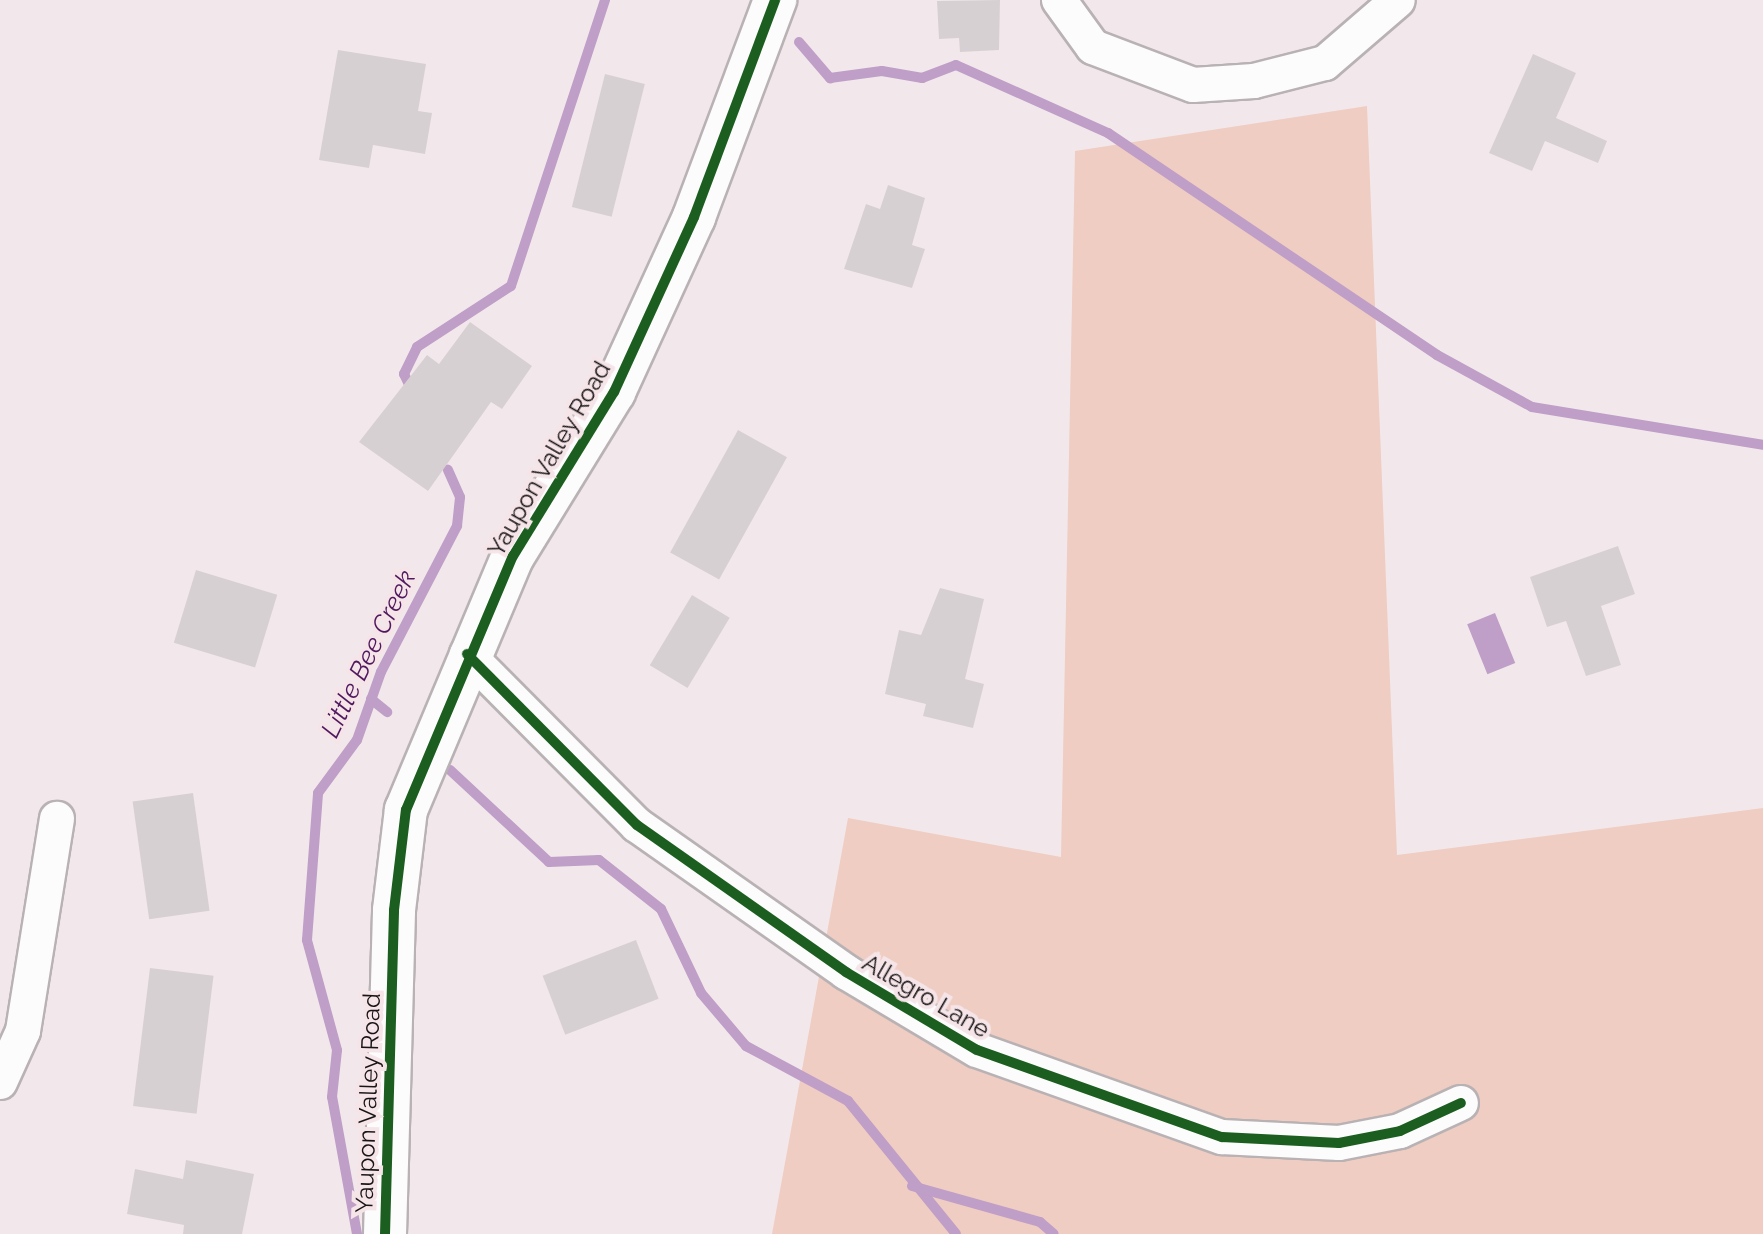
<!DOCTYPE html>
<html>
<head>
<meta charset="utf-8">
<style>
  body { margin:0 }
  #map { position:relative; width:1763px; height:1234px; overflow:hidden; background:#f2e8eb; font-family:Raleway,sans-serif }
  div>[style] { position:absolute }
  .green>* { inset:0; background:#efcdc2 }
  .water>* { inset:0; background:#bf9ec7; transform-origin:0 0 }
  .stream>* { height:10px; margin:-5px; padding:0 5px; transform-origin:5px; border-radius:5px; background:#bf9ec7 }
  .building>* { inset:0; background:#d7d0d3; transform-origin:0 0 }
  .roads { filter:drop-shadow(2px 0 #b9b2b4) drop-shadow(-2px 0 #b9b2b4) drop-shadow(0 2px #b9b2b4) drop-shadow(0 -2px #b9b2b4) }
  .minor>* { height:34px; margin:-17px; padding:0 17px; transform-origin:17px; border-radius:17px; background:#fdfcfc }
  .tertiary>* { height:42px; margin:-21px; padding:0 21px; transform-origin:21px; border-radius:21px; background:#fdfcfc }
  .cycleway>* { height:10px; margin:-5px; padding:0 5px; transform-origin:5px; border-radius:5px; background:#1b5e20 }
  span { translate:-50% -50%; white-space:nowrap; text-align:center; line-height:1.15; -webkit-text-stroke:8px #f5e5e9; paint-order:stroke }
  .street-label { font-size:24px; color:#181314 }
  .water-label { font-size:26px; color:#50195f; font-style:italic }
</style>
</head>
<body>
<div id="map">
  <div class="green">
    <i style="clip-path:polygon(1367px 106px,1397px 855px,1763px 808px,1763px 1234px,772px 1234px,848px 818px,1061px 857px,1075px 151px)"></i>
  </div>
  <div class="water">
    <i style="left:1495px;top:613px;width:54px;height:30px;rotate:68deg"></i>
  </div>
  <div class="stream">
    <i style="left:799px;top:42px;width:48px;rotate:49.3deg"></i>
    <i style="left:830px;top:78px;width:52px;rotate:-7.7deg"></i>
    <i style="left:882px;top:71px;width:41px;rotate:9.9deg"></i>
    <i style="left:922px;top:78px;width:36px;rotate:-21deg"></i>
    <i style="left:956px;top:65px;width:167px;rotate:24.1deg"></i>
    <i style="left:1108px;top:133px;width:397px;rotate:34deg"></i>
    <i style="left:1437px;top:355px;width:108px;rotate:28.7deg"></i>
    <i style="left:1532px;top:407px;width:234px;rotate:9.3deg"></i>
    <i style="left:412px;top:391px;width:19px;rotate:-115deg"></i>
    <i style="left:404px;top:374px;width:30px;rotate:-64deg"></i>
    <i style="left:417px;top:347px;width:112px;rotate:-33deg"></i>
    <i style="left:511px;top:286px;width:301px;rotate:-71.8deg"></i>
    <i style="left:371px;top:699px;width:21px;rotate:39deg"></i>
    <i style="left:450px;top:770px;width:135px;rotate:42.9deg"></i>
    <i style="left:549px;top:862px;width:50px;rotate:-2.3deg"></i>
    <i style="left:599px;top:860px;width:79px;rotate:38.3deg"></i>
    <i style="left:661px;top:909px;width:93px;rotate:64.5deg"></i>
    <i style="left:701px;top:993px;width:70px;rotate:49.7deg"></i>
    <i style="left:746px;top:1046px;width:116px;rotate:28.3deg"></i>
    <i style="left:848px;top:1101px;width:171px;rotate:50.9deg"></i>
    <i style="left:912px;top:1186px;width:133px;rotate:15.7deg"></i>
    <i style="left:1040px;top:1222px;width:18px;rotate:41deg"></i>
    <i style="left:357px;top:1234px;width:139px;rotate:-100.3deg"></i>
    <i style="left:332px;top:1097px;width:47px;rotate:-83.9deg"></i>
    <i style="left:337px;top:1050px;width:114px;rotate:-105.3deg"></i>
    <i style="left:307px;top:940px;width:147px;rotate:-85.7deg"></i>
    <i style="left:318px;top:793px;width:66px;rotate:-53.7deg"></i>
    <i style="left:357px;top:740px;width:72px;rotate:-70.6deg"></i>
    <i style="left:381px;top:672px;width:165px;rotate:-62.5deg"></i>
    <i style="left:457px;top:526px;width:29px;rotate:-84deg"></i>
    <i style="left:460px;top:497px;width:30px;rotate:-114deg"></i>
  </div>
  <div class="building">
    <i style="clip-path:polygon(1000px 0,999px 50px,960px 52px,959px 38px,939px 39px,937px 1px)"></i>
    <i style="clip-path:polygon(338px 50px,426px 64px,418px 111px,432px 113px,425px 154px,373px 145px,369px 168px,319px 160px)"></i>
    <i style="clip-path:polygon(1533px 54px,1576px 73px,1556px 118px,1607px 141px,1598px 163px,1545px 141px,1532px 171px,1489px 153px)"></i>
    <i style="left:605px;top:74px;width:41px;height:137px;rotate:14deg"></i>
    <i style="clip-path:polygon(888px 185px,925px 198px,912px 245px,925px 249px,912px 288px,844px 269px,866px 204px,880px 209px)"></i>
    <i style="clip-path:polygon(470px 322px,532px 366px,502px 409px,491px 402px,428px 491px,359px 442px,427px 355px,439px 364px)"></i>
    <i style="left:738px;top:430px;width:56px;height:140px;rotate:29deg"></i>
    <i style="clip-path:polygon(1618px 546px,1635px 594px,1601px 606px,1621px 665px,1586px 676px,1566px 621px,1547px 627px,1530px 577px)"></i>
    <i style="left:196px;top:570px;width:85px;height:76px;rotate:17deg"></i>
    <i style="clip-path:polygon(940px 588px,984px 599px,965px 679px,984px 684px,973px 728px,923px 716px,926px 704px,885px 694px,899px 630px,921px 635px)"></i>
    <i style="left:692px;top:595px;width:44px;height:82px;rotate:31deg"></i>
    <i style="left:193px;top:793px;width:119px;height:61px;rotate:82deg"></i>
    <i style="left:636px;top:940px;width:63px;height:100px;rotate:69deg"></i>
    <i style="left:150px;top:968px;width:64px;height:139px;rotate:7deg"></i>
    <i style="clip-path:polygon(186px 1160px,254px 1174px,242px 1234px,183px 1234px,184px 1225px,127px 1214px,135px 1169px,183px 1179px)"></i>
  </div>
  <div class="roads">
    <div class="minor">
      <i style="left:1059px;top:0;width:58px;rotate:54.1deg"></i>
      <i style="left:1093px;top:47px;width:107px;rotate:20.8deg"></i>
      <i style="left:1193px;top:85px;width:61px;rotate:-3.8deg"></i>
      <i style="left:1254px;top:81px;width:73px;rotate:-14.2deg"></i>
      <i style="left:1325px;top:63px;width:96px;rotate:-40.8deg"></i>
      <i style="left:467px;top:654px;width:241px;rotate:45.2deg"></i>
      <i style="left:637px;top:825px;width:256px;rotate:35.1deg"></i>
      <i style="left:846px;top:972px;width:152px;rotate:30.8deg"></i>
      <i style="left:977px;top:1050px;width:260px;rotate:19.6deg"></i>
      <i style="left:1222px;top:1137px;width:117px;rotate:2.9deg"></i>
      <i style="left:1339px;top:1143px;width:62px;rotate:-11.1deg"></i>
      <i style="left:1400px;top:1131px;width:67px;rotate:-24.7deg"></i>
      <i style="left:0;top:1082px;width:56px;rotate:-65.7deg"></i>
      <i style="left:23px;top:1031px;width:215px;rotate:-80.9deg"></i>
    </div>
    <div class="tertiary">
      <i style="left:385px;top:1234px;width:324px;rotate:-88.4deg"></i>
      <i style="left:394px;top:910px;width:101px;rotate:-83.2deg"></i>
      <i style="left:406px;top:810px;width:276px;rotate:-67.2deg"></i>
      <i style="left:513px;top:556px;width:193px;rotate:-58.4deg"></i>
      <i style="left:614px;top:392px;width:192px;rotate:-65.4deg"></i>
      <i style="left:694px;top:217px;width:232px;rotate:-69.5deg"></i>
    </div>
  </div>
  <div class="cycleway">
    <i style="left:467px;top:654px;width:241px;rotate:45.2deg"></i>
    <i style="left:637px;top:825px;width:256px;rotate:35.1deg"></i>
    <i style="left:846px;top:972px;width:152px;rotate:30.8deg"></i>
    <i style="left:977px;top:1050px;width:260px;rotate:19.6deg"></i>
    <i style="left:1222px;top:1137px;width:117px;rotate:2.9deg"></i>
    <i style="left:1339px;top:1143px;width:62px;rotate:-11.1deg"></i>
    <i style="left:1400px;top:1131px;width:67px;rotate:-24.7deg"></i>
    <i style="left:385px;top:1234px;width:324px;rotate:-88.4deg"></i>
    <i style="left:394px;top:910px;width:101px;rotate:-83.2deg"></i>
    <i style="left:406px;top:810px;width:276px;rotate:-67.2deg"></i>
    <i style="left:513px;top:556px;width:193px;rotate:-58.4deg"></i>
    <i style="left:614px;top:392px;width:192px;rotate:-65.4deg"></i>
    <i style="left:694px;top:217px;width:232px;rotate:-69.5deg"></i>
  </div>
  <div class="street-label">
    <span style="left:549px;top:459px;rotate:-60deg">Yaupon Valley Road</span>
    <span style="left:926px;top:996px;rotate:30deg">Allegro Lane</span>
    <span style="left:368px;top:1103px;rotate:-88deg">Yaupon Valley Road</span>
  </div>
  <div class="water-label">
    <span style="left:369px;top:654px;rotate:-64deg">Little Bee Creek</span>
  </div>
</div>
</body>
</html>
